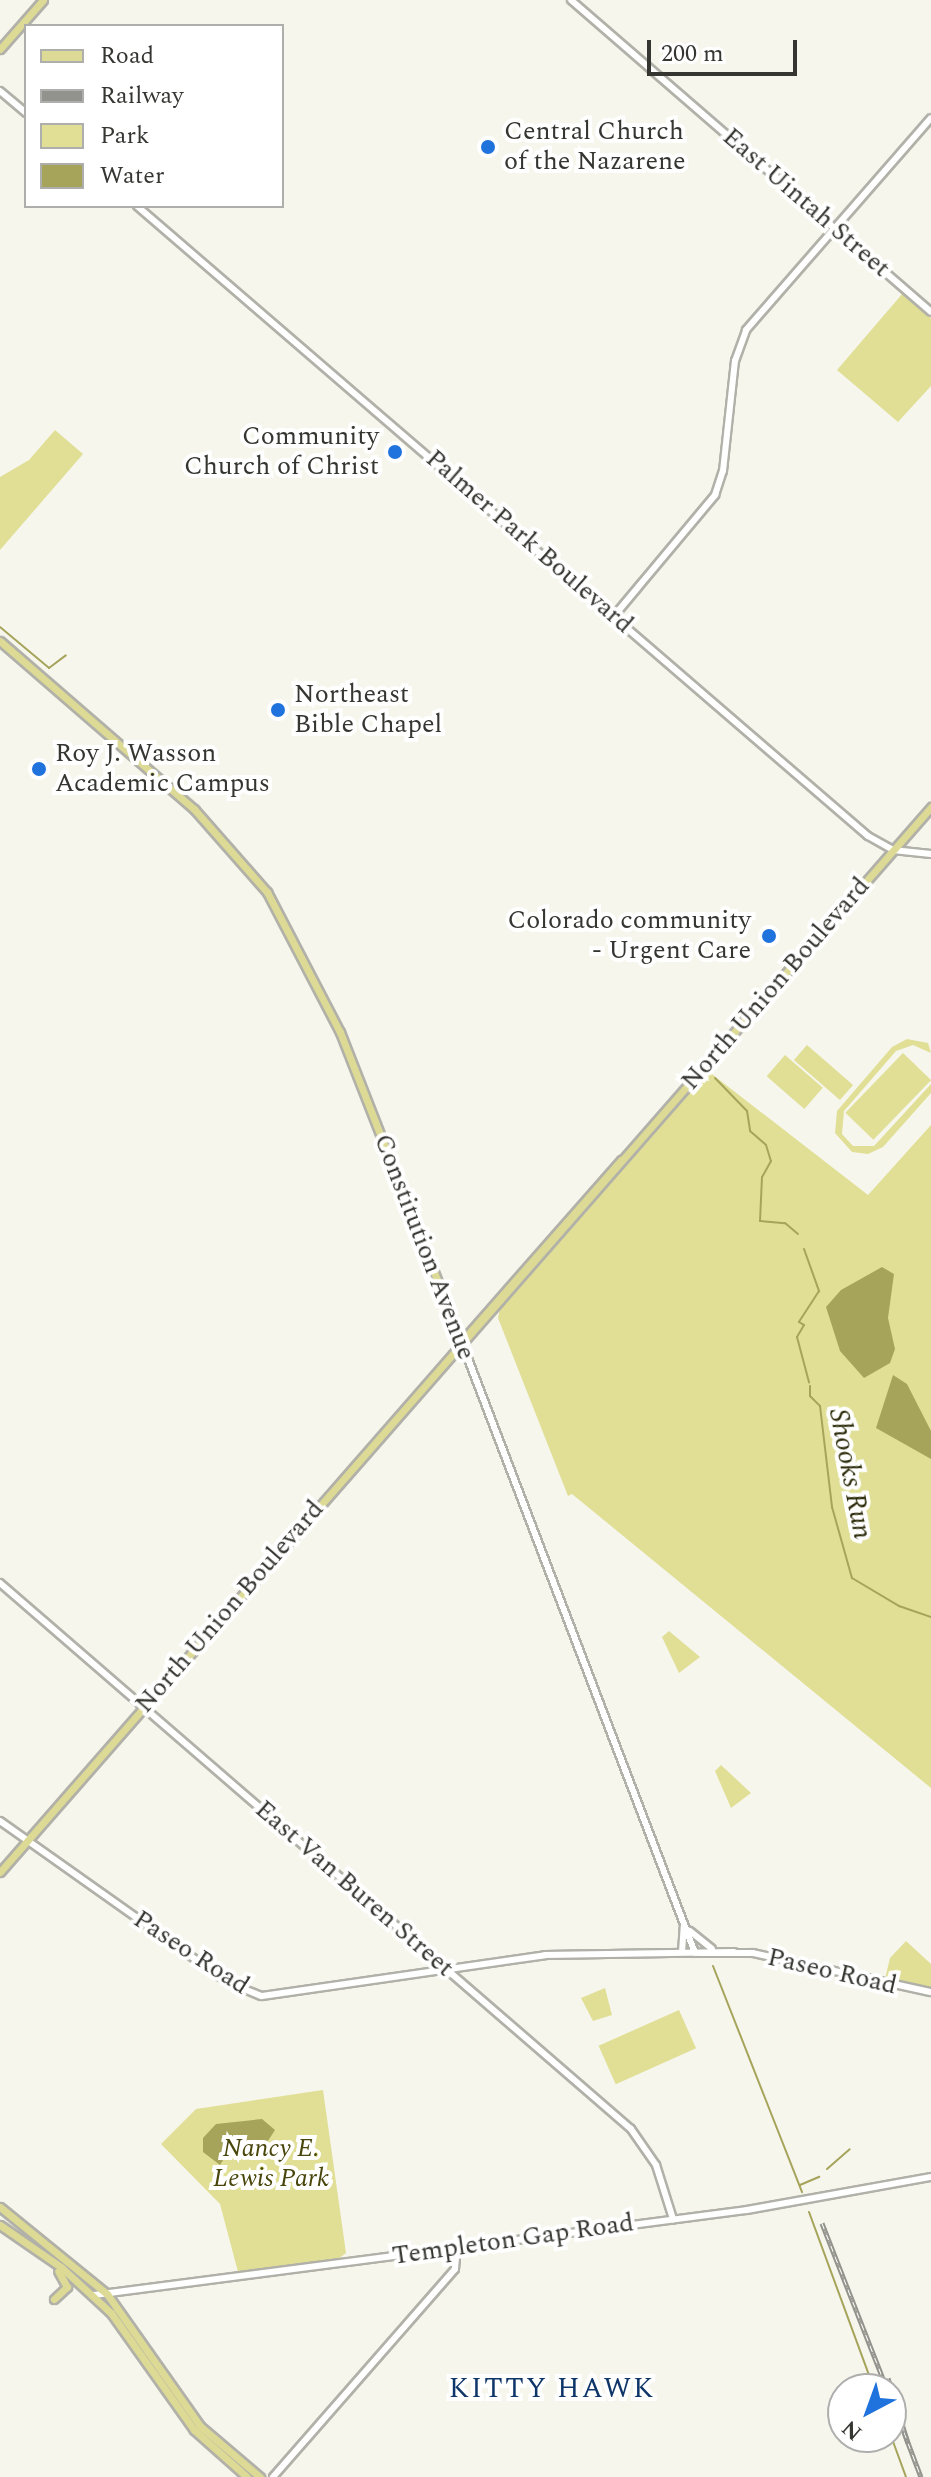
<!DOCTYPE html>
<html>
<head>
<meta charset="utf-8">
<style>
  body { margin:0 }
  #map { position:relative; width:931px; height:2477px; overflow:hidden; background:#f6f6ed; font-family:Spectral,serif }
  div>[style] { position:absolute }
  .green>* { inset:0; background:#e0df95; transform-origin:0 0 }
  .water>* { inset:0; background:#a6a45b }
  .stream>* { height:2px; margin:-1px; padding:0 1px; transform-origin:1px; border-radius:1px; background:#a6a45b }
  .roads { filter:drop-shadow(2px 0 #b1b1a9) drop-shadow(-2px 0 #b1b1a9) drop-shadow(0 2px #b1b1a9) drop-shadow(0 -2px #b1b1a9) }
  .secondary>* { height:6px; margin:-3px; padding:0 3px; transform-origin:3px; border-radius:3px; background:#fff }
  .primary>* { height:7px; margin:-3.5px; padding:0 3.5px; transform-origin:3.5px; border-radius:3.5px; background:#ddda95 }
  .rail>* { height:5px; margin-top:-2.5px; transform-origin:0; background:repeating-linear-gradient(90deg,#fff 0 6px,#93938d 0 12px); box-sizing:border-box; border-block:2px solid #93938d }
  .dots>* { width:22px; height:22px; translate:-50% -50%; box-sizing:border-box; border:4px solid #fff; border-radius:50% }
  span { translate:-50% -50%; white-space:nowrap; text-align:center; line-height:1.15; -webkit-text-stroke:8px #fff; paint-order:stroke }
  .poi-label { font-size:26px; color:#353531 }
  .left { translate:0 -50%; text-align:left }
  .right { translate:-100% -50%; text-align:right }
  .street-label { font-size:26px; color:#353531 }
  .park-label { font-size:26px; color:#49460c; font-style:italic }
  .water-label { font-size:28px; color:#2c2b0a; font-style:italic }
  .neighbourhood-label { font-size:28px; color:#0f3669; letter-spacing:2px }
  .legend { position:absolute; left:24px; top:24px; width:260px; height:184px; box-sizing:border-box; background:#fff; border:2px solid #aeaead; margin:0; padding:10px 14px; list-style:none; font-size:24px; color:#353531 }
  .legend li { display:flex; align-items:center; gap:16px; height:40px }
  .legend b { width:40px; border:2px solid #aeaead }
  .north { position:absolute; left:827px; top:2373px; width:80px; height:80px; box-sizing:border-box; background:#fff; border:2px solid #aeaead; border-radius:50%; rotate:221deg; font-size:22px; font-weight:700; line-height:32px; text-align:center; color:#353531 }
  .north::after { content:''; display:block; margin:auto; width:28px; height:36px; background:#2072dc; clip-path:polygon(50% 0,100% 100%,50% 72%,0 100%) }
  .scale { position:absolute; left:647px; top:40px; width:150px; height:36px; box-sizing:border-box; border:4px solid #353531; border-top:0; padding-left:10px; font-size:24px; line-height:28px; white-space:nowrap; color:#353531; -webkit-text-stroke:6px #fff; paint-order:stroke }
</style>
</head>
<body>
<div id="map">
  <div class="green">
    <i style="clip-path:polygon(903px 293px,931px 318px,931px 386px,898px 422px,837px 370px)"></i>
    <i style="clip-path:polygon(55px 430px,83px 454px,0 550px,0 477px,29px 460px)"></i>
    <i style="clip-path:polygon(907px 1039px,928px 1043px,931px 1053px,913px 1045px,896px 1051px,844px 1111px,842px 1134px,853px 1146px,874px 1146px,931px 1084px,931px 1093px,883px 1147px,868px 1154px,852px 1152px,835px 1133px,837px 1111px,892px 1047px)"></i>
    <i style="left:807px;top:1045px;width:61px;height:20px;rotate:41deg"></i>
    <i style="left:903px;top:1053px;width:39px;height:83px;rotate:44deg"></i>
    <i style="left:785px;top:1055px;width:50px;height:28px;rotate:41deg"></i>
    <i style="clip-path:polygon(708px 1071px,868px 1195px,931px 1125px,931px 1788px,572px 1494px,568px 1496px,498px 1318px,500px 1308px)"></i>
    <i style="clip-path:polygon(669px 1631px,700px 1657px,679px 1673px,662px 1637px)"></i>
    <i style="clip-path:polygon(721px 1765px,751px 1793px,731px 1808px,715px 1771px)"></i>
    <i style="clip-path:polygon(906px 1941px,931px 1964px,931px 1988px,885px 1979px,890px 1958px)"></i>
    <i style="clip-path:polygon(605px 1988px,612px 2015px,593px 2021px,581px 1998px)"></i>
    <i style="left:679px;top:2010px;width:42px;height:88px;rotate:66deg"></i>
    <i style="clip-path:polygon(323px 2090px,346px 2253px,338px 2259px,238px 2272px,220px 2204px,161px 2144px,196px 2109px)"></i>
  </div>
  <div class="water">
    <i style="clip-path:polygon(882px 1267px,894px 1274px,888px 1318px,895px 1349px,890px 1363px,864px 1378px,840px 1351px,826px 1307px,841px 1290px)"></i>
    <i style="clip-path:polygon(893px 1375px,907px 1384px,931px 1431px,931px 1459px,876px 1428px)"></i>
    <i style="clip-path:polygon(262px 2119px,275px 2130px,264px 2147px,252px 2150px,233px 2144px,220px 2165px,203px 2152px,203px 2138px,216px 2124px)"></i>
  </div>
  <div class="stream">
    <i style="left:0;top:627px;width:64px;rotate:39.9deg"></i>
    <i style="left:49px;top:668px;width:21px;rotate:-37deg"></i>
    <i style="left:715px;top:1078px;width:46px;rotate:45.9deg"></i>
    <i style="left:747px;top:1111px;width:20px;rotate:81deg"></i>
    <i style="left:750px;top:1131px;width:21px;rotate:41deg"></i>
    <i style="left:766px;top:1145px;width:17px;rotate:73deg"></i>
    <i style="left:771px;top:1161px;width:18px;rotate:119deg"></i>
    <i style="left:762px;top:1177px;width:44px;rotate:92.6deg"></i>
    <i style="left:760px;top:1221px;width:25px;rotate:5deg"></i>
    <i style="left:785px;top:1223px;width:17px;rotate:40deg"></i>
    <i style="left:804px;top:1249px;width:45px;rotate:70.3deg"></i>
    <i style="left:819px;top:1291px;width:37px;rotate:123deg"></i>
    <i style="left:799px;top:1322px;width:6px;rotate:31deg"></i>
    <i style="left:804px;top:1325px;width:14px;rotate:120deg"></i>
    <i style="left:797px;top:1337px;width:47px;rotate:75.1deg"></i>
    <i style="left:810px;top:1386px;width:10px;rotate:90deg"></i>
    <i style="left:810px;top:1396px;width:14px;rotate:45deg"></i>
    <i style="left:820px;top:1406px;width:102px;rotate:83.2deg"></i>
    <i style="left:832px;top:1507px;width:74px;rotate:74.3deg"></i>
    <i style="left:852px;top:1578px;width:55px;rotate:30.8deg"></i>
    <i style="left:899px;top:1606px;width:34px;rotate:19deg"></i>
    <i style="left:713px;top:1966px;width:243px;rotate:68.5deg"></i>
    <i style="left:827px;top:2169px;width:30px;rotate:-41deg"></i>
    <i style="left:800px;top:2185px;width:21px;rotate:-23deg"></i>
    <i style="left:809px;top:2212px;width:189px;rotate:69.8deg"></i>
    <i style="left:891px;top:2436px;width:44px;rotate:69.9deg"></i>
  </div>
  <div class="roads">
    <div class="secondary">
      <i style="left:571px;top:0;width:476px;rotate:40.9deg"></i>
      <i style="left:0;top:91px;width:34px;rotate:40deg"></i>
      <i style="left:137px;top:206px;width:965px;rotate:40.76deg"></i>
      <i style="left:868px;top:836px;width:29px;rotate:29deg"></i>
      <i style="left:893px;top:850px;width:38px;rotate:6deg"></i>
      <i style="left:614px;top:616px;width:158px;rotate:-50.1deg"></i>
      <i style="left:715px;top:495px;width:25px;rotate:-72deg"></i>
      <i style="left:723px;top:471px;width:111px;rotate:-83.8deg"></i>
      <i style="left:735px;top:361px;width:33px;rotate:-70deg"></i>
      <i style="left:746px;top:330px;width:281px;rotate:-48.9deg"></i>
      <i style="left:462px;top:1343px;width:653px;rotate:69.09deg"></i>
      <i style="left:0;top:1583px;width:834px;rotate:40.87deg"></i>
      <i style="left:631px;top:2129px;width:44px;rotate:55.2deg"></i>
      <i style="left:656px;top:2165px;width:57px;rotate:72.5deg"></i>
      <i style="left:0;top:1821px;width:281px;rotate:35.3deg"></i>
      <i style="left:229px;top:1983px;width:35px;rotate:22deg"></i>
      <i style="left:262px;top:1996px;width:286px;rotate:-8.2deg"></i>
      <i style="left:545px;top:1955px;width:189px;rotate:-0.9deg"></i>
      <i style="left:690px;top:1931px;width:28px;rotate:39deg"></i>
      <i style="left:682px;top:1952px;width:28px;rotate:-86deg"></i>
      <i style="left:699px;top:1953px;width:54px"></i>
      <i style="left:753px;top:1953px;width:182px;rotate:12.4deg"></i>
      <i style="left:94px;top:2295px;width:659px;rotate:-7.42deg"></i>
      <i style="left:747px;top:2210px;width:187px;rotate:-10.2deg"></i>
      <i style="left:273px;top:2477px;width:276px;rotate:-48.8deg"></i>
      <i style="left:455px;top:2269px;width:21px;rotate:-85deg"></i>
    </div>
    <div class="primary">
      <i style="left:0;top:49px;width:65px;rotate:-48.7deg"></i>
      <i style="left:0;top:641px;width:257px;rotate:40.9deg"></i>
      <i style="left:194px;top:809px;width:111px;rotate:48.7deg"></i>
      <i style="left:267px;top:892px;width:158px;rotate:62.5deg"></i>
      <i style="left:340px;top:1032px;width:334px;rotate:68.6deg"></i>
      <i style="left:462px;top:1341px;width:241px;rotate:-48.7deg"></i>
      <i style="left:0;top:1872px;width:1415px;rotate:-48.84deg"></i>
      <i style="left:0;top:2207px;width:138px;rotate:39.1deg"></i>
      <i style="left:107px;top:2294px;width:161px;rotate:54.8deg"></i>
      <i style="left:200px;top:2426px;width:79px;rotate:40.4deg"></i>
      <i style="left:0;top:2225px;width:75px;rotate:34.7deg"></i>
      <i style="left:62px;top:2268px;width:67px;rotate:42.6deg"></i>
      <i style="left:111px;top:2313px;width:143px;rotate:54.6deg"></i>
      <i style="left:194px;top:2430px;width:71px;rotate:41.6deg"></i>
      <i style="left:54px;top:2299px;width:18px;rotate:-43deg"></i>
      <i style="left:67px;top:2287px;width:18px;rotate:-119deg"></i>
    </div>
  </div>
  <div class="rail">
    <i style="left:822px;top:2223px;width:178px;rotate:68.6deg"></i>
    <i style="left:888px;top:2378px;width:68px;rotate:72.9deg"></i>
    <i style="left:904px;top:2432px;width:48px;rotate:69.3deg"></i>
  </div>
  <div class="dots">
    <i style="left:488px;top:147px;background:#2072dc"></i>
    <i style="left:395px;top:452px;background:#2072dc"></i>
    <i style="left:278px;top:710px;background:#2072dc"></i>
    <i style="left:39px;top:769px;background:#2072dc"></i>
    <i style="left:769px;top:936px;background:#2072dc"></i>
  </div>
  <div class="poi-label">
    <span class="left" style="left:504px;top:147px">Central Church<br>of the Nazarene</span>
    <span class="right" style="left:379px;top:452px">Community<br>Church of Christ</span>
    <span class="left" style="left:294px;top:710px">Northeast<br>Bible Chapel</span>
    <span class="left" style="left:55px;top:769px">Roy J. Wasson<br>Academic Campus</span>
    <span class="right" style="left:751px;top:936px">Colorado community<br>- Urgent Care</span>
  </div>
  <div class="street-label">
    <span style="left:806px;top:203px;rotate:41deg">East Uintah Street</span>
    <span style="left:529px;top:542px;rotate:41deg">Palmer Park Boulevard</span>
    <span style="left:776px;top:984px;rotate:-49deg">North Union Boulevard</span>
    <span style="left:424px;top:1247px;rotate:69deg">Constitution Avenue</span>
    <span style="left:230px;top:1607px;rotate:-49deg">North Union Boulevard</span>
    <span style="left:354px;top:1889px;rotate:41deg">East Van Buren Street</span>
    <span style="left:191px;top:1953px;rotate:33deg">Paseo Road</span>
    <span style="left:832px;top:1972px;rotate:13deg">Paseo Road</span>
    <span style="left:513px;top:2240px;rotate:-8deg">Templeton Gap Road</span>
  </div>
  <div class="park-label">
    <span style="left:271px;top:2164px">Nancy E.<br>Lewis Park</span>
  </div>
  <div class="water-label">
    <span style="left:850px;top:1474px;rotate:79deg">Shooks Run</span>
  </div>
  <div class="neighbourhood-label">
    <span style="left:552px;top:2389px">KITTY HAWK</span>
  </div>
  <ul class="legend">
  <li><b style="height:10px;background:#ddda95"></b>Road</li>
  <li><b style="height:10px;background:#93938d"></b>Railway</li>
  <li><b style="height:22px;background:#e0df95"></b>Park</li>
  <li><b style="height:22px;background:#a6a45b"></b>Water</li>
  </ul>
  <div class="north">N</div>
  <div class="scale">200 m</div>
</div>
</body>
</html>
